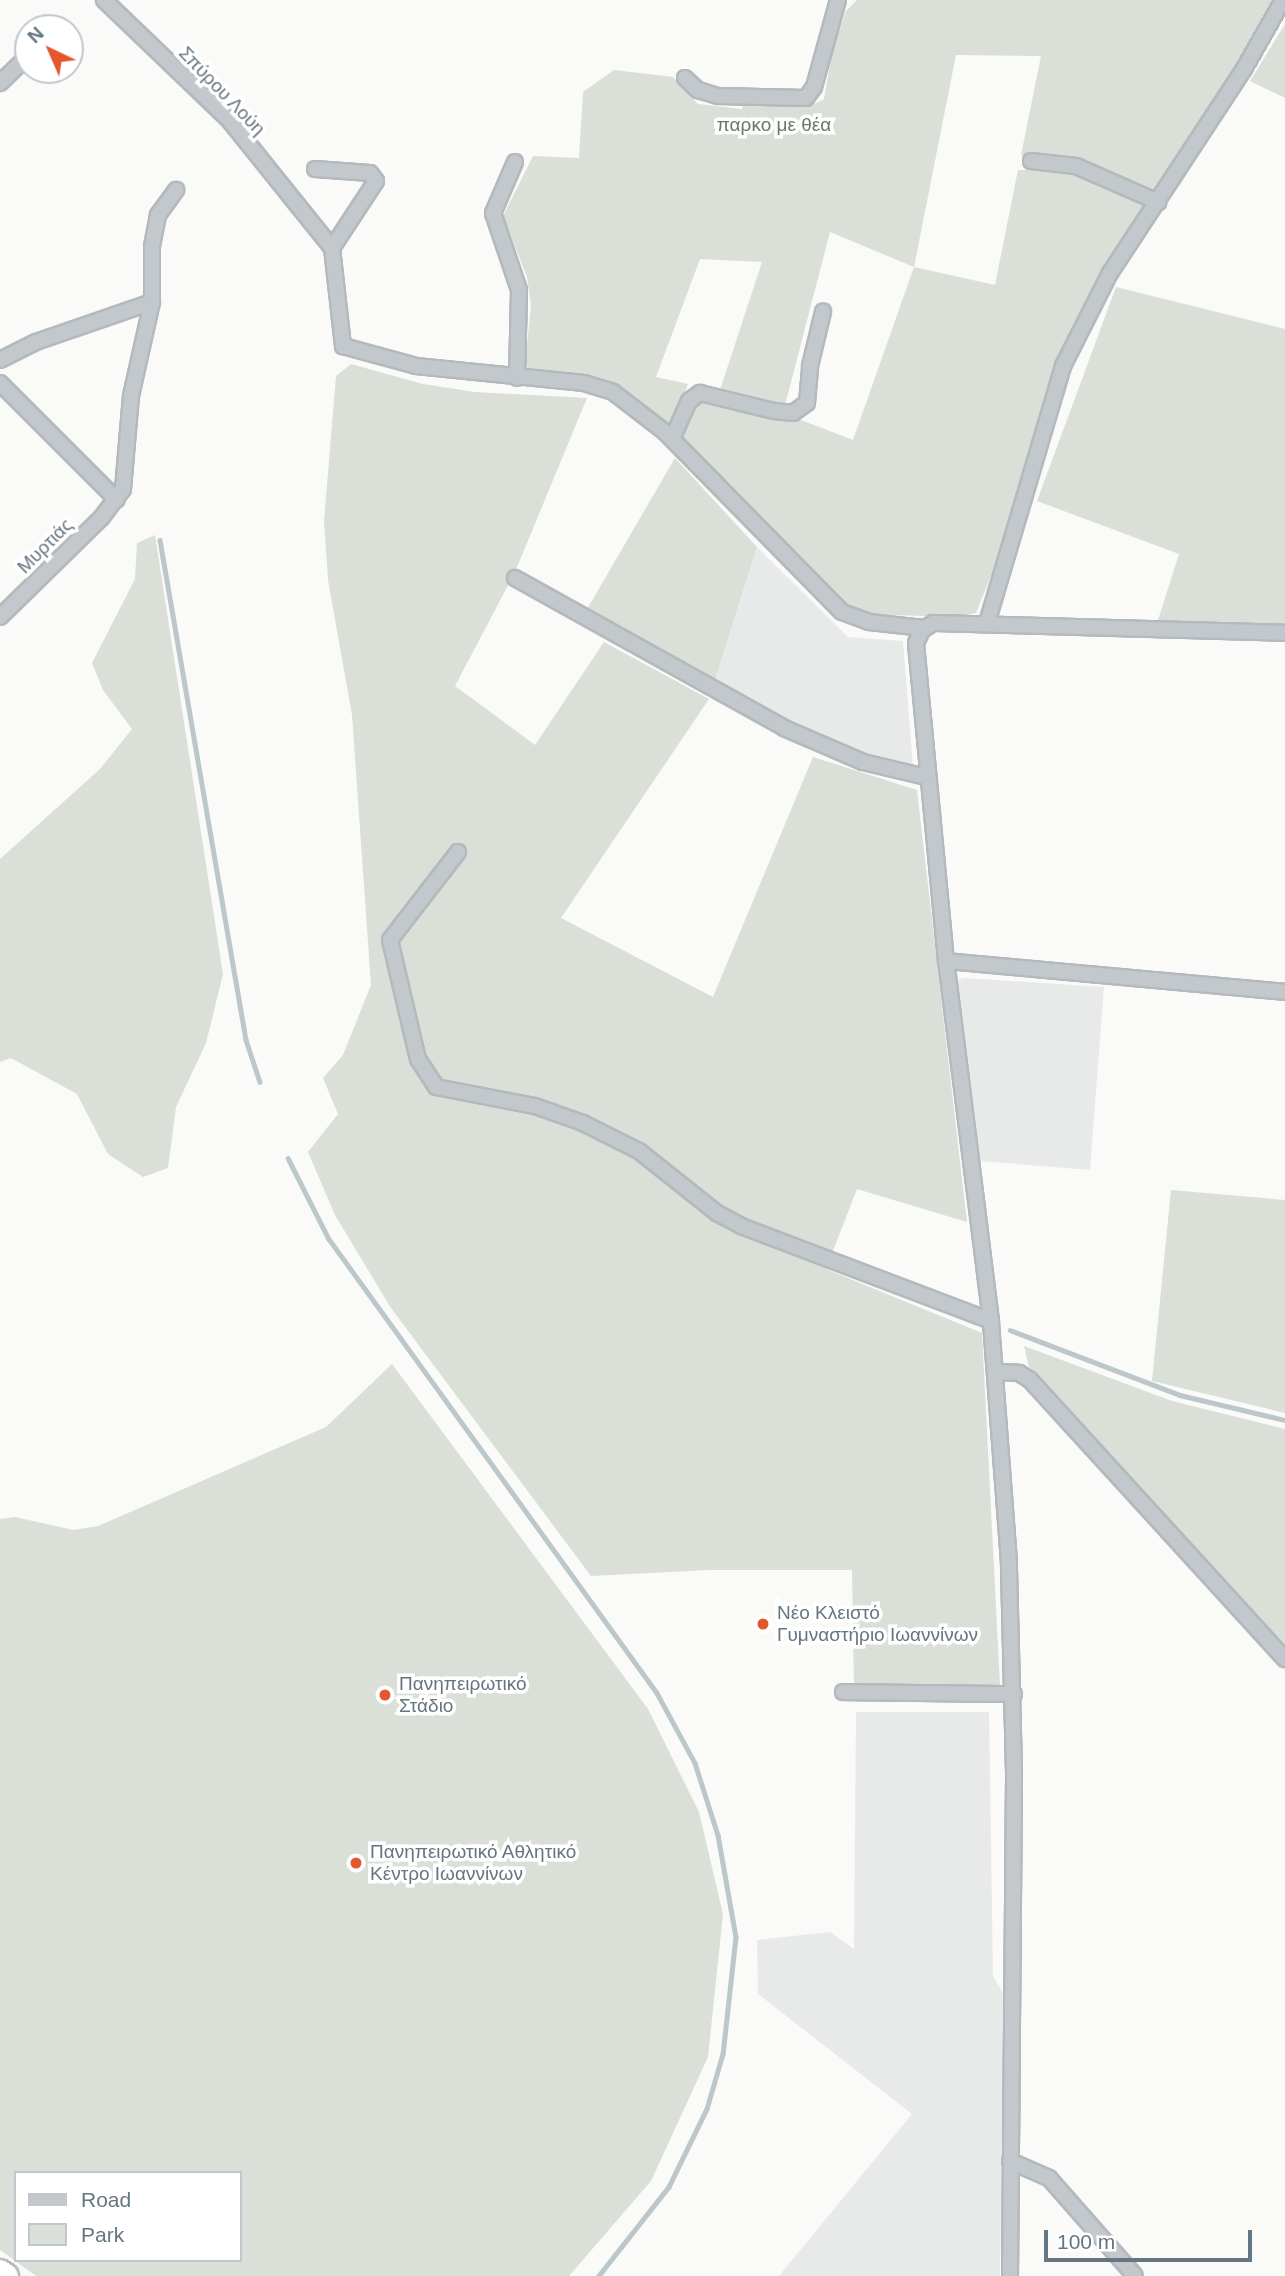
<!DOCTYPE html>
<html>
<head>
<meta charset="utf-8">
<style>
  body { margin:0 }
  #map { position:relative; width:1285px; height:2276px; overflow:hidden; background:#fafaf8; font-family:Helvetica,sans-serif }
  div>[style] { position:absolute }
  .built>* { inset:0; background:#e8e9e9 }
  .green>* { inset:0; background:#dadfd7 }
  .stream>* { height:4.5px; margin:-2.25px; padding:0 2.25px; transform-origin:2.25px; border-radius:2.25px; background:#bbc7cb }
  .roads { filter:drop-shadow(2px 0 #b4b9bd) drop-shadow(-2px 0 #b4b9bd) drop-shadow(0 2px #b4b9bd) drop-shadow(0 -2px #b4b9bd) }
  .street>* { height:14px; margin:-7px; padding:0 7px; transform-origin:7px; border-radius:7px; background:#c3c8cc }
  .highway>* { height:24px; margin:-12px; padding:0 12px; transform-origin:12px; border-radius:12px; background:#fff }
  .dots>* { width:19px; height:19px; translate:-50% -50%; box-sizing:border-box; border:4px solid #fff; border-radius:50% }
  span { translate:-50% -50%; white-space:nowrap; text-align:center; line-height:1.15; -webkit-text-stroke:7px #fff; paint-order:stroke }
  .street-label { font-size:19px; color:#657683 }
  .park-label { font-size:19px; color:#687a64 }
  .poi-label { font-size:19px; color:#657683 }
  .left { translate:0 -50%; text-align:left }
  .legend { position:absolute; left:14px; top:2171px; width:228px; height:91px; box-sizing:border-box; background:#fff; border:2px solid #c1c8cd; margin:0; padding:9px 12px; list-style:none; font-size:21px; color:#657683 }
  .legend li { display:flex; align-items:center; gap:14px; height:35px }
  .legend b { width:35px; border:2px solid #c1c8cd }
  .north { position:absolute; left:14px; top:14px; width:70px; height:70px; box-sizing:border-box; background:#fff; border:2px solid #c1c8cd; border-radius:50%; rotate:316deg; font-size:19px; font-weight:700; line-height:28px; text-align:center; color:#657683 }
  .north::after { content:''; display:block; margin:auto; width:24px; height:32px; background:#e4572e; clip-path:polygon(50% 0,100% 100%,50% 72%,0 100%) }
  .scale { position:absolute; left:1044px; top:2230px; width:208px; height:32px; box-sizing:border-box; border:4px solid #657683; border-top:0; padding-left:9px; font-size:21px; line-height:24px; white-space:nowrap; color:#657683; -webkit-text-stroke:5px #fff; paint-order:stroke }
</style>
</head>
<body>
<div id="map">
  <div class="built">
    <i style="clip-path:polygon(757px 547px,848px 637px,903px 641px,913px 766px,856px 755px,774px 718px,714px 683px)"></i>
    <i style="clip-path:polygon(964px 978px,1104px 987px,1090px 1170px,980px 1161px,958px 980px)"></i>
    <i style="clip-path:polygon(856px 1712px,989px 1712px,993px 1976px,1004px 1995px,1000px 2276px,779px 2276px,912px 2114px,758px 1994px,757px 1940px,830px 1932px,854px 1949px)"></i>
  </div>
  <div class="green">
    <i style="clip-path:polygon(857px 0,1275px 0,1252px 45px,1153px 194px,1079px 161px,1021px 155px,1041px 56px,956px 55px,914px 267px,995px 285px,1018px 170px,1075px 170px,1149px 204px,1103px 270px,1054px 364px,1003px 546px,976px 613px,954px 617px,861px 614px,831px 594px,678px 438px,693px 409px,710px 399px,781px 421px,793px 417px,853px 440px,914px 267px,830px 232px,783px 413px,720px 390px,762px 262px,700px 259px,656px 377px,688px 384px,671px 430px,632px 395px,602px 380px,532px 372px,525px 365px,531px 306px,527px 277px,503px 216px,533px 156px,579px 158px,583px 92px,614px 70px,673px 77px,698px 104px,742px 109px,743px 103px,810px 106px,824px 99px,833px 48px,846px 11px)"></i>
    <i style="clip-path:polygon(1285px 24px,1285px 98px,1250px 81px)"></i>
    <i style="clip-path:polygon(1116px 287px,1285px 329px,1285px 627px,1157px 623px,1179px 554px,1037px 501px)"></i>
    <i style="clip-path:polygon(351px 364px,423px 384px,475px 392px,587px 398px,515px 572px,455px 686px,535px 745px,604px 642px,709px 699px,561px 918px,713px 997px,813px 757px,917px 790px,967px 1222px,857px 1189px,826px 1269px,982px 1333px,1000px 1685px,854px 1688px,852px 1570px,708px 1570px,591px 1576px,391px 1308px,335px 1215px,308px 1152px,338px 1114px,323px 1078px,343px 1055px,371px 985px,352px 715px,328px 580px,324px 521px,336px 376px)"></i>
    <i style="clip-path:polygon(675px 458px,757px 547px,714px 683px,586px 611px)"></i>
    <i style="clip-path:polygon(155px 535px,223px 974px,206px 1043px,176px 1107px,168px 1168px,143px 1177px,108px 1154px,77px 1094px,11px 1058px,0 1062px,0 859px,100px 769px,132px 729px,103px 690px,92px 663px,135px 579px,137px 543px)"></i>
    <i style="clip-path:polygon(1171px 1190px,1285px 1200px,1285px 1413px,1152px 1381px)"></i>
    <i style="clip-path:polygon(1024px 1346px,1172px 1401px,1285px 1429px,1285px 1649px,1048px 1388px,1029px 1367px)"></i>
    <i style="clip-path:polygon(evenodd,392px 1364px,648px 1709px,699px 1812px,723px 1914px,708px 2057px,651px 2181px,569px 2276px,36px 2276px,0 2250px,0 1519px,15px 1517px,73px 1530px,98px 1526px,326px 1427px,392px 1364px,16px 2173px,240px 2173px,240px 2260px,16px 2260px,16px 2173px)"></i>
  </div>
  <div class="stream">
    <i style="left:160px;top:540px;width:507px;rotate:80.24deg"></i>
    <i style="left:246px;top:1040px;width:44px;rotate:71.6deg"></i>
    <i style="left:288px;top:1158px;width:91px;rotate:63.2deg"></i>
    <i style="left:329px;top:1239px;width:560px;rotate:54.15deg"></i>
    <i style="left:657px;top:1693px;width:80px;rotate:61.5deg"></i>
    <i style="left:695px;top:1763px;width:76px;rotate:72.3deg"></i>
    <i style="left:718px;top:1835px;width:104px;rotate:80deg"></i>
    <i style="left:736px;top:1937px;width:118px;rotate:96.3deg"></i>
    <i style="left:723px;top:2054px;width:57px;rotate:106.2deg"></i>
    <i style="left:707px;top:2109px;width:87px;rotate:116deg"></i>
    <i style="left:669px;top:2187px;width:113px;rotate:128.2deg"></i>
    <i style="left:1010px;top:1330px;width:182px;rotate:20.9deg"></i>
    <i style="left:1180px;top:1395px;width:108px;rotate:13.4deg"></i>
  </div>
  <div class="roads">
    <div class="street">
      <i style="left:104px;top:0;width:175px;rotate:43.8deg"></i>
      <i style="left:230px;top:121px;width:163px;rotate:51.2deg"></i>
      <i style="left:685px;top:78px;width:18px;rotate:43deg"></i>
      <i style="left:698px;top:90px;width:21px;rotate:17deg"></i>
      <i style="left:718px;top:96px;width:88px;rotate:1.3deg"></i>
      <i style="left:806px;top:98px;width:14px;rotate:-54deg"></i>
      <i style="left:814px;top:87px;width:90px;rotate:-74.6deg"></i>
      <i style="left:0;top:83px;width:39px;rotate:-44deg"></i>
      <i style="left:1031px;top:161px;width:45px;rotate:6.3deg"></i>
      <i style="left:1076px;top:166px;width:90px;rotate:23.7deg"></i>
      <i style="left:515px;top:162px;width:56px;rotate:113.3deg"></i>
      <i style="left:493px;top:213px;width:81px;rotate:71.3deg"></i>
      <i style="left:519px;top:290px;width:88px;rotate:91.3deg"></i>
      <i style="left:315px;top:169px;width:55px;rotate:4.2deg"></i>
      <i style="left:370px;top:173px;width:10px;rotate:53deg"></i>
      <i style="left:376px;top:181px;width:80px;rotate:123.3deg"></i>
      <i style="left:332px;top:248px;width:99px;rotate:83.6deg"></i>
      <i style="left:343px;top:346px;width:76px;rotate:15.3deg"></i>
      <i style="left:416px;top:366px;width:169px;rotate:5.8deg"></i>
      <i style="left:584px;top:383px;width:30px;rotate:17deg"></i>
      <i style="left:613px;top:392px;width:66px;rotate:37.6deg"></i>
      <i style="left:665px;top:432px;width:252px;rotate:45.5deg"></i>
      <i style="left:842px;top:612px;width:29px;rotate:20deg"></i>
      <i style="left:869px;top:622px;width:55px;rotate:6.2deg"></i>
      <i style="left:0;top:360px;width:40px;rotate:-26.6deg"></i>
      <i style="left:36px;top:342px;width:123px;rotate:-19deg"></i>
      <i style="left:0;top:383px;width:165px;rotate:45deg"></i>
      <i style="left:672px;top:439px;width:42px;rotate:-65.9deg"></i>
      <i style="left:689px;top:401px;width:14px;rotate:-36deg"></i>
      <i style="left:700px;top:393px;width:76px;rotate:13.7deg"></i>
      <i style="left:774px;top:411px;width:19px;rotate:6deg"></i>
      <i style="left:793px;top:413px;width:17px;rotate:-36deg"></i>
      <i style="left:807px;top:403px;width:37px;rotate:-85deg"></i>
      <i style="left:810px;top:366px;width:56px;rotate:-76.5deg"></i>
      <i style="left:515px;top:578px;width:308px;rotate:29.1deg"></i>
      <i style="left:784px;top:728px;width:86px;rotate:23.3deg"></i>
      <i style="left:863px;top:762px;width:65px;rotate:13.4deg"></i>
      <i style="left:0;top:617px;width:143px;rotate:-44.4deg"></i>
      <i style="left:102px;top:517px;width:35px;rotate:-53deg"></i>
      <i style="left:123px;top:489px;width:93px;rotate:-85.1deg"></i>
      <i style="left:131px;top:396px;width:96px;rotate:-77.4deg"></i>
      <i style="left:152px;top:302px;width:56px;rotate:-90deg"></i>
      <i style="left:152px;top:246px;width:32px;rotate:-79deg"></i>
      <i style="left:158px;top:215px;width:31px;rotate:-54deg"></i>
      <i style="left:987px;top:623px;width:268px;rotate:-73.5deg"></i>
      <i style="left:1063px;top:366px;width:104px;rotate:-63.2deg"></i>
      <i style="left:1110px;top:273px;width:244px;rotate:-56.7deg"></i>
      <i style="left:1244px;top:69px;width:79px;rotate:-60.5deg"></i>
      <i style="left:458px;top:852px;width:111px;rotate:127.7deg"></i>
      <i style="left:390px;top:940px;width:122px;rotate:76.8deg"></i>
      <i style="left:418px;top:1059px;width:33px;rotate:57deg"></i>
      <i style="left:436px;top:1087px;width:101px;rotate:10.9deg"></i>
      <i style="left:535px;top:1106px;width:51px;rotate:19.5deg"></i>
      <i style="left:583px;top:1123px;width:63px;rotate:26.6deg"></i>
      <i style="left:639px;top:1151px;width:100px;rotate:38.5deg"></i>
      <i style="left:717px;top:1213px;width:27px;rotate:28deg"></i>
      <i style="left:741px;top:1226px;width:267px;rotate:20.8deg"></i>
      <i style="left:946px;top:961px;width:340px;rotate:5.2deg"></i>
      <i style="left:995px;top:1372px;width:24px;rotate:2deg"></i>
      <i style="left:1019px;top:1373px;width:13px;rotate:32deg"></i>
      <i style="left:1030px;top:1380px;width:378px;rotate:47.6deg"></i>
      <i style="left:843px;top:1692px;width:171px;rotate:0.7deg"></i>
      <i style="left:1010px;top:2161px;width:43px;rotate:23.6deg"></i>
      <i style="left:1049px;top:2178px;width:130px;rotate:48.7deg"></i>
      <i style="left:1010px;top:2276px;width:503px;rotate:-89.54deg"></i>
      <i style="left:1014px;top:1773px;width:211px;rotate:-91.4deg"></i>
      <i style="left:1009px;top:1562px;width:242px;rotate:-94.3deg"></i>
      <i style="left:991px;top:1321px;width:363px;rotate:-97.1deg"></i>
      <i style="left:946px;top:961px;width:319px;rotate:-95.4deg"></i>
      <i style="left:916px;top:643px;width:14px;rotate:-65deg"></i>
      <i style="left:922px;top:630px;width:13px;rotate:-32deg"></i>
      <i style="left:933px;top:623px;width:352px;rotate:1.6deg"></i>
    </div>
    <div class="highway">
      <i style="left:0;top:2272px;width:7px;rotate:34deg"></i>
    </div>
  </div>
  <div class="dots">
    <i style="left:763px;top:1624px;background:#e4572e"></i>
    <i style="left:385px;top:1695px;background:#e4572e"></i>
    <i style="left:356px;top:1863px;background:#e4572e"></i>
  </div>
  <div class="street-label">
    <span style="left:222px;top:91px;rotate:46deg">Σπύρου Λούη</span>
    <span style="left:45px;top:546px;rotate:-45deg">Μυρτιάς</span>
  </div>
  <div class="park-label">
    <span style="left:774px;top:125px">παρκο με θέα</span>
  </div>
  <div class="poi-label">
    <span class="left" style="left:777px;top:1624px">Νέο Κλειστό<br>Γυμναστήριο Ιωαννίνων</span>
    <span class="left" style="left:399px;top:1695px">Πανηπειρωτικό<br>Στάδιο</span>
    <span class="left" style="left:370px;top:1863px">Πανηπειρωτικό Αθλητικό<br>Κέντρο Ιωαννίνων</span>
  </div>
  <ul class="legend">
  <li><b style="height:9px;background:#c3c8cc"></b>Road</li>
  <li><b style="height:19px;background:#dadfd7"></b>Park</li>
  </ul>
  <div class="north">N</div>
  <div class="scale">100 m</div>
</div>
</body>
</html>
